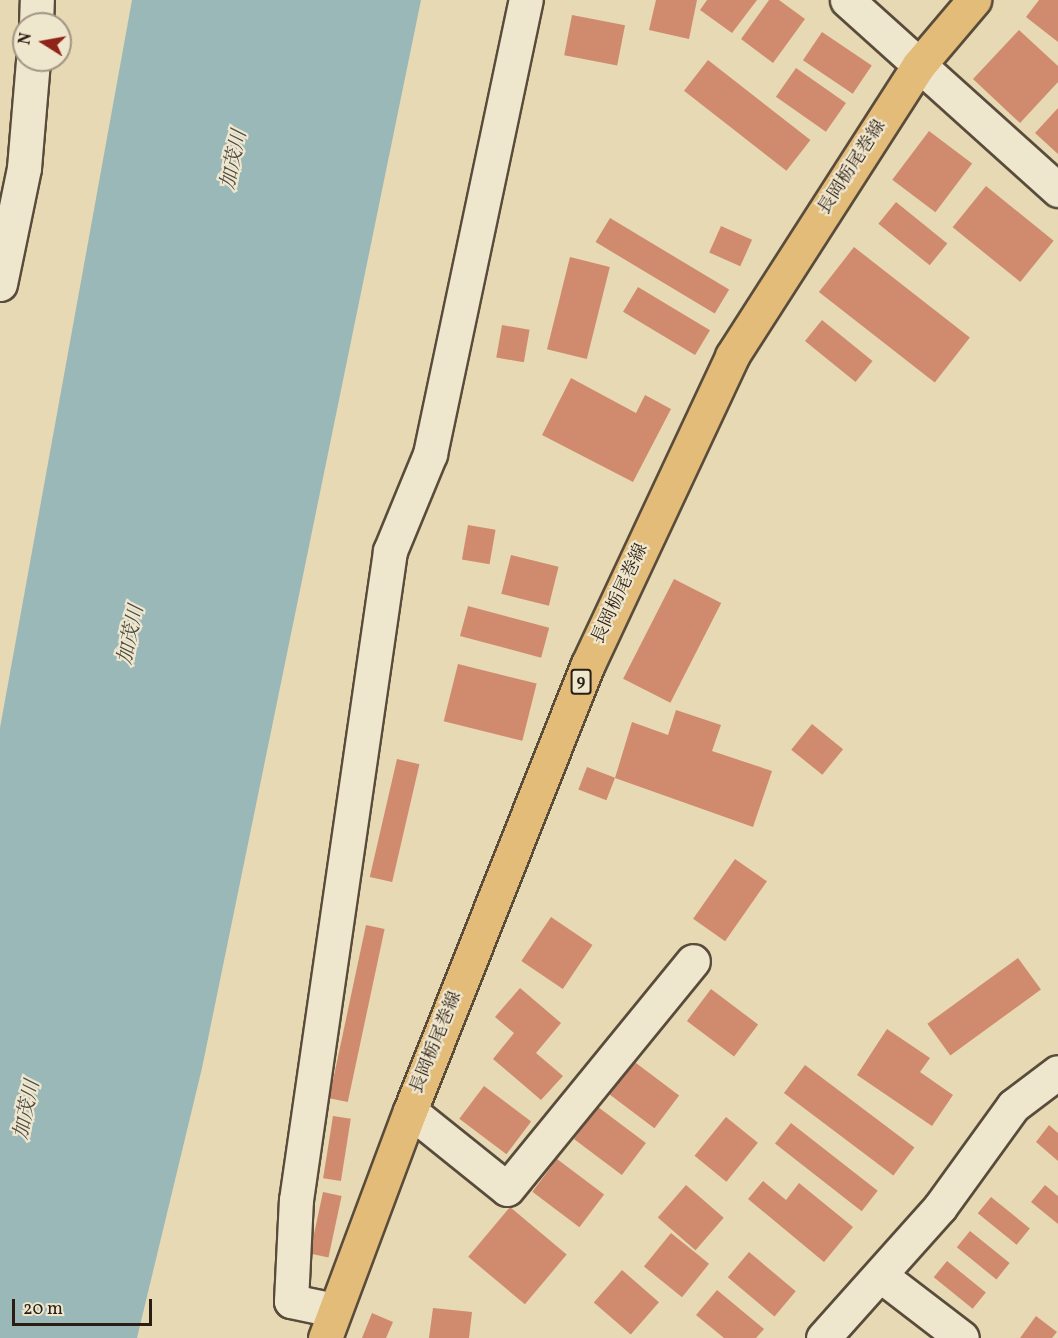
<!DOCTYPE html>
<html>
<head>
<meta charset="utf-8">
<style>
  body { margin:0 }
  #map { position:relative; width:1058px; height:1338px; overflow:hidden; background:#e6d9b4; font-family:Vollkorn,"Noto Serif JP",serif }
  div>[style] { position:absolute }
  .water>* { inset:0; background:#9ab8b8 }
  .building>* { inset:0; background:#d08b6f; transform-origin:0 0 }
  .roads { filter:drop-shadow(2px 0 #594c3b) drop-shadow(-2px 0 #594c3b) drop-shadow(0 2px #594c3b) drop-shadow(0 -2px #594c3b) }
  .minor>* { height:33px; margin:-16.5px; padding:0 16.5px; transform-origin:16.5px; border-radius:16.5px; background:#efe6ce }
  .primary>* { height:33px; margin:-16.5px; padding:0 16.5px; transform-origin:16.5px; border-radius:16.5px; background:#e3bc7a }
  span { translate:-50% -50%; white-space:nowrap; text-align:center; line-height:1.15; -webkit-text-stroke:4.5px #efe6ce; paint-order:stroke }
  .shield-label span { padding:2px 4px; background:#efe6ce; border:2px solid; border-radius:4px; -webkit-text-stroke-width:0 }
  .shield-label { font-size:16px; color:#2a1d13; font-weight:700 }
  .street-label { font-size:18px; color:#2a1d13 }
  .water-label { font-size:20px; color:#4c4c45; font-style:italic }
  .north { position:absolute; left:12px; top:12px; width:60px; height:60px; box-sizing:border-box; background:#efe6ce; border:2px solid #a09683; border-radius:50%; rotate:281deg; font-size:16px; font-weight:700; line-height:24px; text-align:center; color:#2a1d13 }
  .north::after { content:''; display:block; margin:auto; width:21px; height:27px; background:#8f2418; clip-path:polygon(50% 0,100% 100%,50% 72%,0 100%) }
  .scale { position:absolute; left:12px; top:1299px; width:140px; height:27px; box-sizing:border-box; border:3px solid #2a1d13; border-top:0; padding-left:8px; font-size:18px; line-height:21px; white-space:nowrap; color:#2a1d13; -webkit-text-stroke:4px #efe6ce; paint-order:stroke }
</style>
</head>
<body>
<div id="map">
  <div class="water">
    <i style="clip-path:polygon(132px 0,421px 0,202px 1068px,137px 1338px,0 1338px,0 728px)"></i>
  </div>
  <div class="building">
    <i style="clip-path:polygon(656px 0,697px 0,689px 39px,649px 30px)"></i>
    <i style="clip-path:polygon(707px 0,757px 0,732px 33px,700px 10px)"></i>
    <i style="clip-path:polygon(769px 0,779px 0,805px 19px,773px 63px,741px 39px)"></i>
    <i style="clip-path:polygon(1039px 0,1058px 0,1058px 42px,1026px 17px)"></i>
    <i style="left:572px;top:15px;width:54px;height:41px;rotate:11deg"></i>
    <i style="clip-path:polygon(1019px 30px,1058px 66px,1058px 82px,1020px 123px,973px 79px)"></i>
    <i style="left:822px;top:32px;width:60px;height:34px;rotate:34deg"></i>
    <i style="left:708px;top:60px;width:130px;height:39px;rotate:38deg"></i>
    <i style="left:796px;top:68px;width:61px;height:35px;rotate:35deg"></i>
    <i style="clip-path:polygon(1058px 108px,1058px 154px,1035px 133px)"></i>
    <i style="left:929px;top:131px;width:54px;height:61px;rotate:37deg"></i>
    <i style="left:986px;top:186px;width:87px;height:53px;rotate:39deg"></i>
    <i style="left:896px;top:202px;width:66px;height:28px;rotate:39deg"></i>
    <i style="left:610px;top:218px;width:139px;height:28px;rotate:31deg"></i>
    <i style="left:721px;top:226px;width:34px;height:29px;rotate:24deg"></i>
    <i style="left:854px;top:247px;width:147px;height:57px;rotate:38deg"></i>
    <i style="left:570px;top:257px;width:41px;height:95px;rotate:14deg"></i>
    <i style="left:638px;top:287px;width:84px;height:29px;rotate:31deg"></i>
    <i style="left:822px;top:320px;width:65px;height:27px;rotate:39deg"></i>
    <i style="left:502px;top:325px;width:28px;height:33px;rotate:10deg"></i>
    <i style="clip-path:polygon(571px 378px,636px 413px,645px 395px,671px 409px,633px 482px,542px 435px)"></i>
    <i style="left:468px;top:525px;width:28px;height:35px;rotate:10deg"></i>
    <i style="left:511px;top:555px;width:49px;height:40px;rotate:14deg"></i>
    <i style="left:674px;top:579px;width:53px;height:112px;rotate:27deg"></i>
    <i style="left:468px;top:606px;width:84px;height:31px;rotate:15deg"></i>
    <i style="left:458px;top:664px;width:81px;height:59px;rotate:14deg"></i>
    <i style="clip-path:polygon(676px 710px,721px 725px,712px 751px,772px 771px,753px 827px,615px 778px,632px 722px,668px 735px)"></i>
    <i style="left:812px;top:724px;width:40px;height:33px;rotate:39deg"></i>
    <i style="left:397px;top:759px;width:23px;height:121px;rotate:13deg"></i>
    <i style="left:587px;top:767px;width:30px;height:24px;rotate:21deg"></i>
    <i style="left:735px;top:859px;width:39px;height:73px;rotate:35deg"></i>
    <i style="left:551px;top:917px;width:50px;height:53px;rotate:34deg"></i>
    <i style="left:366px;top:925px;width:19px;height:177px;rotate:12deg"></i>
    <i style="left:1018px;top:958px;width:39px;height:112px;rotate:54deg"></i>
    <i style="clip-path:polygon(520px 988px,561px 1023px,536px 1053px,563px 1076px,541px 1100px,493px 1059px,514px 1033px,495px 1017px)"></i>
    <i style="left:711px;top:989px;width:59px;height:40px;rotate:37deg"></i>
    <i style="clip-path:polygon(887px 1029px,930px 1058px,920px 1072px,953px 1095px,932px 1126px,857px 1075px)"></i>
    <i style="left:632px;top:1060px;width:59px;height:41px;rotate:37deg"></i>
    <i style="left:805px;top:1065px;width:137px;height:35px;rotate:37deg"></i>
    <i style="left:484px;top:1086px;width:59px;height:41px;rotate:37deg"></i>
    <i style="left:598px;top:1107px;width:60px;height:40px;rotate:37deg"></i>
    <i style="left:333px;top:1116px;width:18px;height:63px;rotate:9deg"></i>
    <i style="left:726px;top:1117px;width:41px;height:50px;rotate:39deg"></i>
    <i style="left:791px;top:1123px;width:110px;height:26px;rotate:38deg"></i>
    <i style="clip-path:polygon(1049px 1125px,1058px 1133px,1058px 1161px,1036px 1142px)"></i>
    <i style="left:557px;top:1159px;width:59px;height:41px;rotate:37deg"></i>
    <i style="clip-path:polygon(763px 1181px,786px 1200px,799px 1183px,853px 1227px,824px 1262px,748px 1199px)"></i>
    <i style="left:686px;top:1185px;width:50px;height:43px;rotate:41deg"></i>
    <i style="clip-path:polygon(1045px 1185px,1058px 1196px,1058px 1224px,1031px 1202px)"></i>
    <i style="left:323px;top:1192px;width:19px;height:63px;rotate:12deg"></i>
    <i style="left:991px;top:1197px;width:50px;height:21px;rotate:39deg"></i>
    <i style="left:510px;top:1207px;width:74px;height:65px;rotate:40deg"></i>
    <i style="left:970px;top:1231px;width:51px;height:21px;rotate:39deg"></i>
    <i style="left:671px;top:1233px;width:49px;height:43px;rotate:39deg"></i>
    <i style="left:749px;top:1252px;width:61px;height:33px;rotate:40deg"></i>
    <i style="left:947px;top:1261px;width:50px;height:21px;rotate:39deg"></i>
    <i style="left:622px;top:1270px;width:49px;height:43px;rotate:41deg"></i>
    <i style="clip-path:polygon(717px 1290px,764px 1329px,756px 1338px,724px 1338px,696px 1315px)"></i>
    <i style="clip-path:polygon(433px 1308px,472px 1312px,469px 1338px,429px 1338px)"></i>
    <i style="clip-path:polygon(372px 1313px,393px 1322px,386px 1338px,362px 1338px)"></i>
    <i style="clip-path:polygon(1036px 1316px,1057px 1332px,1052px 1338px,1020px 1338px)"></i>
  </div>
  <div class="roads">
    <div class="minor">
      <i style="left:847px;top:0;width:284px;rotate:42deg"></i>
      <i style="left:36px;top:24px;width:24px;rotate:-88deg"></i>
      <i style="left:0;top:284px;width:118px;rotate:-78.3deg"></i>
      <i style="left:24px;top:168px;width:108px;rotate:-85.2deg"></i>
      <i style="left:410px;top:1111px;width:124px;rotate:38.8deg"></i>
      <i style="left:507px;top:1189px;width:294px;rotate:-50.8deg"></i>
      <i style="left:880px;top:1275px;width:103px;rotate:37.5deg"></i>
      <i style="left:334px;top:1310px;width:44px;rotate:-168.2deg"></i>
      <i style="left:291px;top:1301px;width:101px;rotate:-87.2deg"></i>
      <i style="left:296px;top:1200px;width:656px;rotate:-81.76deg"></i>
      <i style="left:390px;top:551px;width:105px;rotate:-67.6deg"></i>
      <i style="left:430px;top:454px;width:464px;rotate:-78.1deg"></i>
      <i style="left:823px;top:1338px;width:176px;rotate:-48.2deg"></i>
      <i style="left:940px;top:1207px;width:125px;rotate:-54.1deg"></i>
      <i style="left:1013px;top:1106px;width:56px;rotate:-37.1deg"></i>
    </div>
    <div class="primary">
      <i style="left:325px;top:1338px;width:242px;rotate:-69.5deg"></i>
      <i style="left:410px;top:1111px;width:481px;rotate:-68.3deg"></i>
      <i style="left:588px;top:664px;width:340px;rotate:-64.9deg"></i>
      <i style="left:732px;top:356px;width:345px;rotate:-57.3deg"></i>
      <i style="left:918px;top:66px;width:87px;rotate:-49.7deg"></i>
    </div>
  </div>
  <div class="shield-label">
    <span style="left:581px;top:682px">9</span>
  </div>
  <div class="street-label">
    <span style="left:853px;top:168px;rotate:-57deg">長岡栃尾巻線</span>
    <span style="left:621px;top:594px;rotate:-65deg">長岡栃尾巻線</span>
    <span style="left:437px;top:1043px;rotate:-68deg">長岡栃尾巻線</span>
  </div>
  <div class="water-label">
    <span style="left:235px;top:160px;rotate:-78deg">加茂川</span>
    <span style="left:132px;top:635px;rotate:-78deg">加茂川</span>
    <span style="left:28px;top:1110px;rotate:-78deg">加茂川</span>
  </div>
  <div class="north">N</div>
  <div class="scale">20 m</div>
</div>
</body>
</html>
